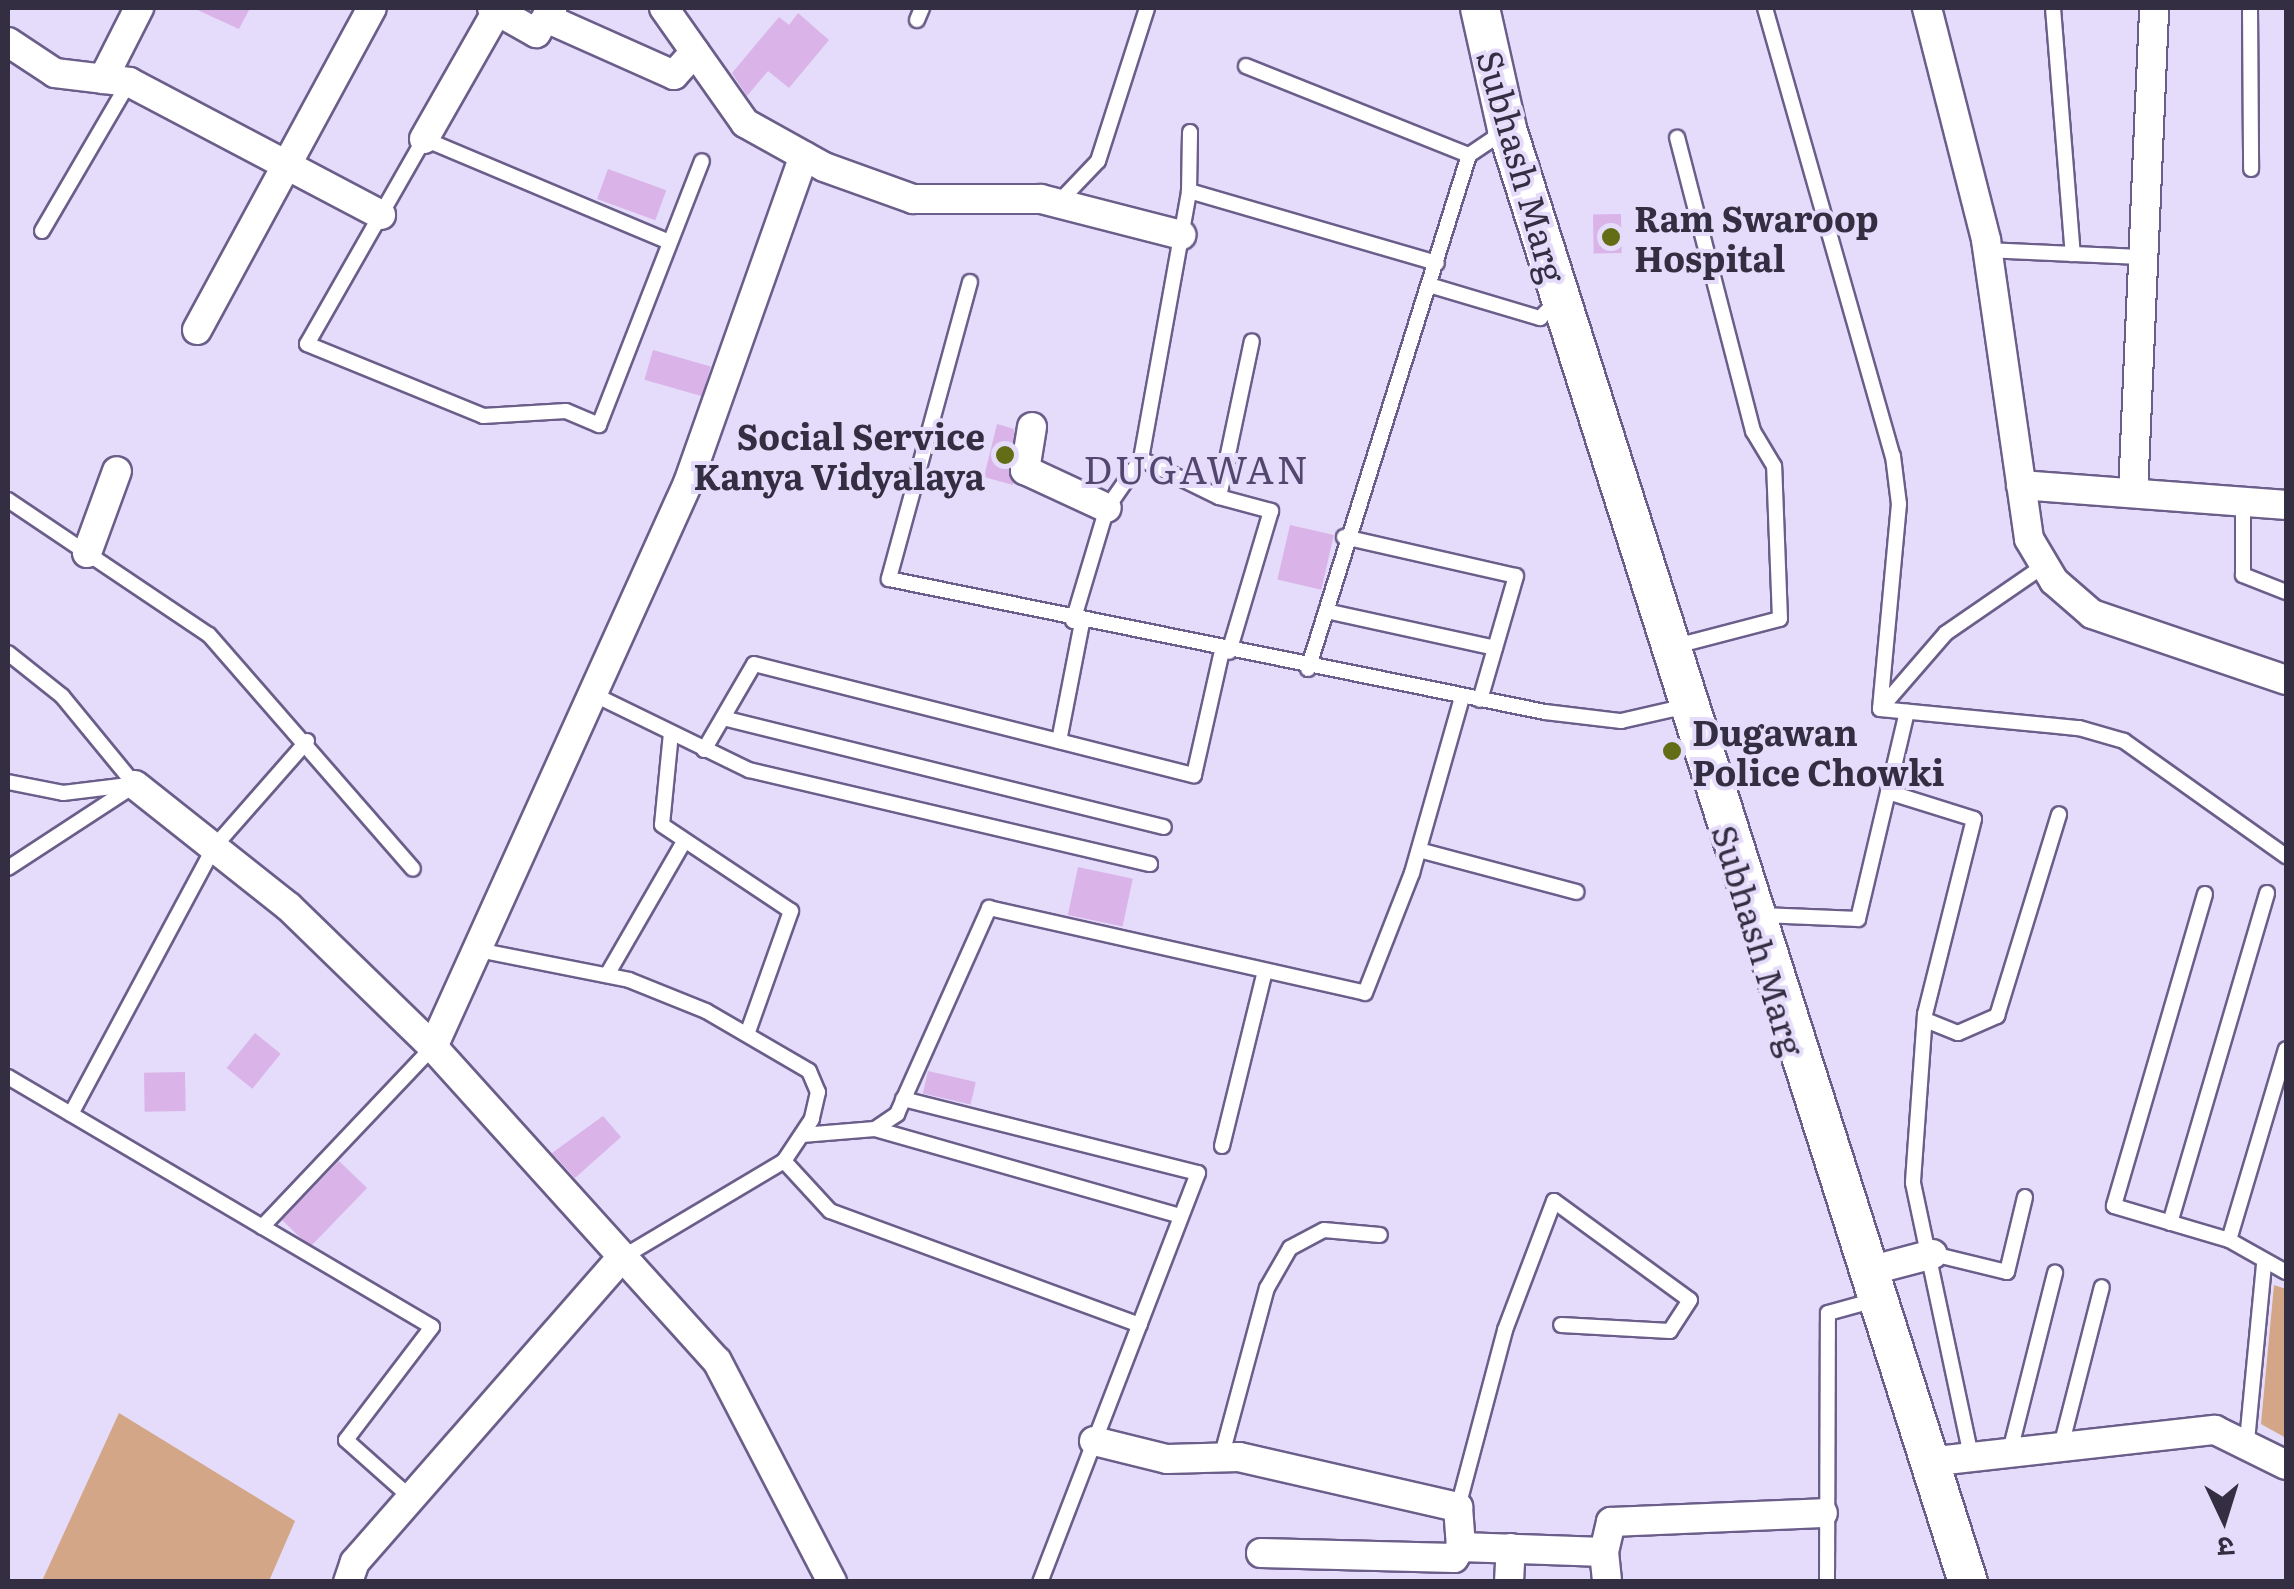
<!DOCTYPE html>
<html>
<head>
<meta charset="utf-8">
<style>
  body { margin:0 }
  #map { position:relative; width:2294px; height:1589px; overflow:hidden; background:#e4dcfa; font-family:Literata,"Noto Sans Devanagari",serif }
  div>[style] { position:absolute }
  .green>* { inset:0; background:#d2a686 }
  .building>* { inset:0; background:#dab3e8; transform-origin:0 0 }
  .roads { filter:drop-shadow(2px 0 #6b5e8a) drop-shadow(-2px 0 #6b5e8a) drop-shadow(0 2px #6b5e8a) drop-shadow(0 -2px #6b5e8a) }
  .service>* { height:14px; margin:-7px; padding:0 7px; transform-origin:7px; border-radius:7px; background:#fff }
  .minor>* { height:28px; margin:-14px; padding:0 14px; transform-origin:14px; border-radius:14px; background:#fff }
  .secondary>* { height:38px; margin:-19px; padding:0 19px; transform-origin:19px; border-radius:19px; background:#fff }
  .dots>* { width:28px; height:28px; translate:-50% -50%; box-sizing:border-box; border:5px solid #e4dcfa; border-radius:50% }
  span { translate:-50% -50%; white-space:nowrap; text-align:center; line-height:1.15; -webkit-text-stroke:8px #e4dcfa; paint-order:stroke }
  .street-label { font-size:35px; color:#342e42 }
  .poi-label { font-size:35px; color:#342e42; font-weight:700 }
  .left { translate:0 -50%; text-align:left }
  .right { translate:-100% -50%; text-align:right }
  .neighbourhood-label { font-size:38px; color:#534770; letter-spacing:2.5px }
  .frame { position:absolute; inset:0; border:10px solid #342e42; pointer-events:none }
  .north { position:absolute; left:2174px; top:1469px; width:100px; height:100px; -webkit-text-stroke:8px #e4dcfa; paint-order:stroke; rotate:176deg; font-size:28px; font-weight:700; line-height:40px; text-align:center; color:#342e42 }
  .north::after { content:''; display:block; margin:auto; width:35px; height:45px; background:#342e42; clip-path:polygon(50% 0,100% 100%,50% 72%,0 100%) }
</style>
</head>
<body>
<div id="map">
  <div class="green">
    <i style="clip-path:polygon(2274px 1285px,2286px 1289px,2286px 1438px,2261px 1424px)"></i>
    <i style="clip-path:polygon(119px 1413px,295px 1521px,269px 1581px,42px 1581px)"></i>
  </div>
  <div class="building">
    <i style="clip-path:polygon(193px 8px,250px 8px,239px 29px)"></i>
    <i style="clip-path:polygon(798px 13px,829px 40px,789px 88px,768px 71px,747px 96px,732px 73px,779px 17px,789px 25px)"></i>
    <i style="left:608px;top:169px;width:62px;height:32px;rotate:20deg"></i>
    <i style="left:1621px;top:214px;width:39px;height:28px;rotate:89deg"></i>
    <i style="left:653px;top:350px;width:60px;height:31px;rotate:16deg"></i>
    <i style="clip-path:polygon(997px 424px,1014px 429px,1013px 485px,984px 477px)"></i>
    <i style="left:1290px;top:525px;width:45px;height:56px;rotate:13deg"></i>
    <i style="left:1078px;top:867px;width:56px;height:49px;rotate:12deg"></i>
    <i style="left:255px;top:1033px;width:33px;height:45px;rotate:39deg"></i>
    <i style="left:928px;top:1071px;width:49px;height:23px;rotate:13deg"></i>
    <i style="left:185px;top:1072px;width:39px;height:41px;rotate:89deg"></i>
    <i style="clip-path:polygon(603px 1116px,621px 1137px,575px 1178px,552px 1153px)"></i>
    <i style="left:339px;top:1161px;width:39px;height:82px;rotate:44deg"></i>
  </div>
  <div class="roads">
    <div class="service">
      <i style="left:1765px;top:8px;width:466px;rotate:74.1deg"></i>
      <i style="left:1893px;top:456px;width:48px;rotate:82.9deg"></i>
      <i style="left:1899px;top:504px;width:206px;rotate:95.3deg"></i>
      <i style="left:2053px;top:8px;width:247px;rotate:85.4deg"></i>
      <i style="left:2250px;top:8px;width:161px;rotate:89.6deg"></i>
      <i style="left:917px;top:20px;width:13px;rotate:-67deg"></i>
      <i style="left:1246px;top:66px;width:240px;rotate:21.8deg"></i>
      <i style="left:1189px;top:191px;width:258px;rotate:16.2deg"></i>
      <i style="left:1058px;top:203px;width:58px;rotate:-46.4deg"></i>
      <i style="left:1098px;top:161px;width:161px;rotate:-72.2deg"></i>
      <i style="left:42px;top:231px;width:173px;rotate:-59.7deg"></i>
      <i style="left:667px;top:241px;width:264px;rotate:-157.2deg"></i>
      <i style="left:424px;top:139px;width:236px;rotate:119.7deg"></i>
      <i style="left:307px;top:344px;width:190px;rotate:22.2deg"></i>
      <i style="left:483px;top:416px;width:83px;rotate:-3.4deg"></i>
      <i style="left:566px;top:411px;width:36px;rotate:23deg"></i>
      <i style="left:599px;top:425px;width:283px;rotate:-68.7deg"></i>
      <i style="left:1987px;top:250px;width:152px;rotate:2.6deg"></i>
      <i style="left:970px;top:282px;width:308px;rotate:105.3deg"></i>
      <i style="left:889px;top:579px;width:669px;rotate:11.46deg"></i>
      <i style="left:1545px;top:712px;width:77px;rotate:6.8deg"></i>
      <i style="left:1621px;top:721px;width:68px;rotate:-12.8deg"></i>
      <i style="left:1429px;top:285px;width:116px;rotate:16.6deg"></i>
      <i style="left:1540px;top:318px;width:24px;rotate:-45deg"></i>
      <i style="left:1141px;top:459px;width:87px;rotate:26deg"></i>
      <i style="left:1219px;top:497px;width:159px;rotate:-78.1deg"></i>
      <i style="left:1219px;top:497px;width:54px;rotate:15.1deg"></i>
      <i style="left:1271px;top:511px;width:147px;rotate:106.6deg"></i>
      <i style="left:8px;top:500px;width:242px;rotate:33.9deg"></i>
      <i style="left:209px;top:635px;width:310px;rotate:48.9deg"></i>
      <i style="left:2243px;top:502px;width:73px;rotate:90deg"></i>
      <i style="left:2243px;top:575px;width:46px;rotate:21.6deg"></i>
      <i style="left:1344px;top:537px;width:176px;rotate:12.8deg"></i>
      <i style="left:1516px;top:576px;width:129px;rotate:106.2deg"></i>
      <i style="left:1326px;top:611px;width:173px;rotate:12.3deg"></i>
      <i style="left:1073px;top:621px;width:118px;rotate:-73.3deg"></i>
      <i style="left:1107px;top:508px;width:60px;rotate:-55.2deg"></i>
      <i style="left:1141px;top:459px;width:272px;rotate:-79.8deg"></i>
      <i style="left:1189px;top:191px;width:59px;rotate:-89deg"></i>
      <i style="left:1676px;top:646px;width:107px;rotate:-14.6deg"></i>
      <i style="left:1780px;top:619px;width:153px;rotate:-92.2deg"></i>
      <i style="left:1774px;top:466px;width:41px;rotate:-121deg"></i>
      <i style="left:1753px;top:431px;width:303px;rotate:-104.5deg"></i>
      <i style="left:8px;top:653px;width:69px;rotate:38.5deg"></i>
      <i style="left:62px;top:696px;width:115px;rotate:50.6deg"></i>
      <i style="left:1308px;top:669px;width:539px;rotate:-72.61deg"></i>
      <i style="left:1469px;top:155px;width:45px;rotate:-34deg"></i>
      <i style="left:591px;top:693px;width:176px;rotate:26deg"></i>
      <i style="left:749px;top:770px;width:412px;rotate:13.2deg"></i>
      <i style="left:1881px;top:708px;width:99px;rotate:-49.1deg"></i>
      <i style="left:1946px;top:633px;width:120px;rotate:-34.5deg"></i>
      <i style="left:1880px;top:709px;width:200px;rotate:5.5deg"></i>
      <i style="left:2079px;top:728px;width:47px;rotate:16.1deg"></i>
      <i style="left:2124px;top:741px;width:199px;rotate:35.4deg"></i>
      <i style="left:723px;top:718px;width:454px;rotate:13.9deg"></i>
      <i style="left:671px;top:733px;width:92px;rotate:95.6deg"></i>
      <i style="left:662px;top:825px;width:155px;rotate:33.7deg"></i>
      <i style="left:791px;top:911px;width:128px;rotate:109.6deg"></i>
      <i style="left:1059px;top:741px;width:120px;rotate:-79deg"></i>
      <i style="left:704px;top:750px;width:99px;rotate:-59.8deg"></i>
      <i style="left:754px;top:664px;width:454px;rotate:14.2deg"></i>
      <i style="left:1194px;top:775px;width:127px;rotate:-77.3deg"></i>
      <i style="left:8px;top:782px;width:56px;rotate:11.3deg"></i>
      <i style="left:63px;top:793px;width:66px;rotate:-6.9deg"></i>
      <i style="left:1888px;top:792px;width:90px;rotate:17.4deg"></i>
      <i style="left:1974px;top:819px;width:201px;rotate:104.1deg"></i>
      <i style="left:1925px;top:1014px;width:169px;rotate:94.1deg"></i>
      <i style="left:1913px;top:1183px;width:279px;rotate:78deg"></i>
      <i style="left:1419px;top:850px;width:163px;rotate:14.9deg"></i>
      <i style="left:8px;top:868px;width:152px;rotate:-33.2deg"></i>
      <i style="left:2205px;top:894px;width:325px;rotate:106.3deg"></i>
      <i style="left:2114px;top:1206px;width:120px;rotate:16.5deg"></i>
      <i style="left:2229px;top:1240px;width:65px;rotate:29.3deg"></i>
      <i style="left:1762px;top:915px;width:96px;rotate:2.4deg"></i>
      <i style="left:1858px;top:919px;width:213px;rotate:-76.7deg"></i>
      <i style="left:478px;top:950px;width:154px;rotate:11.2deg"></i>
      <i style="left:629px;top:980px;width:83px;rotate:21.9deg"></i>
      <i style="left:706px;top:1011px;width:119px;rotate:30.2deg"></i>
      <i style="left:809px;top:1071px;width:23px;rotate:67deg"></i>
      <i style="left:818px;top:1092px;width:28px;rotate:103deg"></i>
      <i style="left:812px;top:1119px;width:50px;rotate:123.7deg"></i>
      <i style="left:784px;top:1161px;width:190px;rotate:149.2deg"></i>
      <i style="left:607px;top:975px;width:150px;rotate:-60deg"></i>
      <i style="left:1928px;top:1021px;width:32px;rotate:22deg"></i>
      <i style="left:1958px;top:1033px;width:43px;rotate:-23.6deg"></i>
      <i style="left:1997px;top:1016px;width:211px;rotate:-72.9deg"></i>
      <i style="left:8px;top:1077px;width:492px;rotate:30.5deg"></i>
      <i style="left:432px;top:1327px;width:142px;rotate:127.3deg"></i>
      <i style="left:346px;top:1440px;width:87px;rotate:41.7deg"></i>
      <i style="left:903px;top:1099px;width:304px;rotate:14.1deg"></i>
      <i style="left:1198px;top:1173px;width:438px;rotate:111.1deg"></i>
      <i style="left:71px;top:1114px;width:303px;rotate:-61.8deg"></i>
      <i style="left:214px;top:847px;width:141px;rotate:-48.7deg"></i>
      <i style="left:875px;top:1129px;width:318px;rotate:15.9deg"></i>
      <i style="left:802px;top:1135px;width:73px;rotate:-4.7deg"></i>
      <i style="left:875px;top:1129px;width:27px;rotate:-34deg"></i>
      <i style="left:897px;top:1114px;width:226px;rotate:-65.9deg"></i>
      <i style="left:989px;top:908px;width:385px;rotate:12.7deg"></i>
      <i style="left:1365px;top:993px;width:129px;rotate:-68.6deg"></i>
      <i style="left:1412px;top:873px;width:183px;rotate:-74.1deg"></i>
      <i style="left:1222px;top:1146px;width:180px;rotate:-76.2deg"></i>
      <i style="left:784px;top:1161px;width:68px;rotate:47.4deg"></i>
      <i style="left:830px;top:1211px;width:330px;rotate:20.2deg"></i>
      <i style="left:2170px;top:1223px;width:344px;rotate:-73.6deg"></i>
      <i style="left:262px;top:1227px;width:248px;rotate:-46.5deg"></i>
      <i style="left:2229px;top:1240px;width:199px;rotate:-73.4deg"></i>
      <i style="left:1933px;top:1254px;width:76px;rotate:13.7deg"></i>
      <i style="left:2007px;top:1272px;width:77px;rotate:-76.5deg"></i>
      <i style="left:2247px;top:1441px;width:179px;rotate:-84.5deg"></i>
      <i style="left:2060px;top:1450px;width:168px;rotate:-75.6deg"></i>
      <i style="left:2010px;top:1451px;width:184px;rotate:-75.8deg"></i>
      <i style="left:1221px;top:1458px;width:176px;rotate:-74.9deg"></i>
      <i style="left:1267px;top:1288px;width:46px;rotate:-60.1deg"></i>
      <i style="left:1290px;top:1248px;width:38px;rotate:-28deg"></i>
      <i style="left:1324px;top:1230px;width:56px;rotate:5.1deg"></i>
      <i style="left:1458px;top:1507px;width:183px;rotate:-75.1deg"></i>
      <i style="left:1505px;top:1330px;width:138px;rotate:-69.2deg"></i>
      <i style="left:1554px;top:1201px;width:168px;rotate:36.1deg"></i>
      <i style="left:1690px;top:1300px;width:37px;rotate:123deg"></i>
      <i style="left:1670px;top:1331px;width:109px;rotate:-176.8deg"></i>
      <i style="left:1827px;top:1582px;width:269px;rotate:-89.8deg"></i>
      <i style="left:1828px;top:1313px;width:49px;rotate:-15.5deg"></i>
    </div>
    <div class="minor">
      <i style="left:492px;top:8px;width:51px;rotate:29.6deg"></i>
      <i style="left:536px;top:33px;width:29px;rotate:-56deg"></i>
      <i style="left:664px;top:8px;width:141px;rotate:54.8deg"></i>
      <i style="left:745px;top:123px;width:90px;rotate:29.1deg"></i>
      <i style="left:824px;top:167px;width:95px;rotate:19.8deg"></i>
      <i style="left:913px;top:199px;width:128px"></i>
      <i style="left:1041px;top:199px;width:145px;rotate:14.4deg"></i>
      <i style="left:1927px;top:8px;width:239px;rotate:75.7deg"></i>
      <i style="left:1986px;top:240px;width:302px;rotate:81.8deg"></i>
      <i style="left:2029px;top:539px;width:49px;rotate:59.2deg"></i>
      <i style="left:2054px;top:581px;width:50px;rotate:41deg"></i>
      <i style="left:2092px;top:614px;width:205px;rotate:18.8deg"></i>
      <i style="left:546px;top:18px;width:140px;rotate:24deg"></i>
      <i style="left:674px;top:75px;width:31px;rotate:-48deg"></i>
      <i style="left:8px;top:42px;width:56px;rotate:33.4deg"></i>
      <i style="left:55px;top:73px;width:75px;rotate:6.9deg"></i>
      <i style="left:129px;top:82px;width:285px;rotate:27.8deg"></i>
      <i style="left:103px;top:79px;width:80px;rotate:-63.1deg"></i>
      <i style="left:424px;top:139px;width:147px;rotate:-60.3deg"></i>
      <i style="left:197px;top:330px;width:366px;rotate:-61.5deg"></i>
      <i style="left:1032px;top:427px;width:44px;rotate:99.2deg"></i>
      <i style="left:1025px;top:470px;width:90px;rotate:24.9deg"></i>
      <i style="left:2021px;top:485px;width:266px;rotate:4.3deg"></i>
      <i style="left:2133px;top:493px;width:485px;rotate:-87.5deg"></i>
      <i style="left:87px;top:553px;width:87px;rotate:-69.9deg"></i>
      <i style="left:135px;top:785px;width:196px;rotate:38.4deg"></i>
      <i style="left:289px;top:907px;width:201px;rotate:44.2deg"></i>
      <i style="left:433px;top:1047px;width:423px;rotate:47.9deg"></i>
      <i style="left:717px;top:1361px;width:249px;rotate:62.5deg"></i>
      <i style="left:433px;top:1047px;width:619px;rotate:-65.67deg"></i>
      <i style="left:688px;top:483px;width:347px;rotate:-70.5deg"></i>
      <i style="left:1865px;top:1272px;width:70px;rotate:-14.8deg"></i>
      <i style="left:1094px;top:1441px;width:75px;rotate:13.9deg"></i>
      <i style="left:1167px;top:1459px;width:72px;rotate:-1.6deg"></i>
      <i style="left:1239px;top:1457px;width:225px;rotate:12.9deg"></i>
      <i style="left:1458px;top:1507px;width:40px;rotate:85.7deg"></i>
      <i style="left:1461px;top:1547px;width:143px;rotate:2deg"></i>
      <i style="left:1604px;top:1552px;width:31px;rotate:-77deg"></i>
      <i style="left:1611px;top:1522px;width:212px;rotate:-2.4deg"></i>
      <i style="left:1928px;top:1462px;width:289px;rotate:-6.4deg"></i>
      <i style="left:2215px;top:1430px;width:79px;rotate:26.2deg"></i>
      <i style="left:1604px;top:1552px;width:30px;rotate:84deg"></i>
      <i style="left:1261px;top:1553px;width:193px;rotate:1.5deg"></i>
      <i style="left:1454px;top:1558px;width:13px;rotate:-58deg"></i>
      <i style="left:348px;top:1582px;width:21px;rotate:-71deg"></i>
      <i style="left:355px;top:1562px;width:404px;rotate:-48.8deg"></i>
      <i style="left:1509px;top:1582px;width:34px;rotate:-87deg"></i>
    </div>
    <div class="secondary">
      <i style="left:1480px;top:8px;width:124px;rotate:77.4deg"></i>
      <i style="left:1507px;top:129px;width:1524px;rotate:72.4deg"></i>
    </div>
  </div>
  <div class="dots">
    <i style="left:1611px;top:237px;background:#626d16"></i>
    <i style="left:1005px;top:455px;background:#626d16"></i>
    <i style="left:1672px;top:751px;background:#626d16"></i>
  </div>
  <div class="street-label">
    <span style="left:1523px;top:166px;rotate:74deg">Subhash Marg</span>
    <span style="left:1760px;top:940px;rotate:73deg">Subhash Marg</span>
  </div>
  <div class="poi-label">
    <span class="left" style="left:1634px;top:237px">Ram Swaroop<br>Hospital</span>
    <span class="right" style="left:985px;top:455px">Social Service<br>Kanya Vidyalaya</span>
    <span class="left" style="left:1692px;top:751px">Dugawan<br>Police Chowki</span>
  </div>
  <div class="neighbourhood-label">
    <span style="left:1197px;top:468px">DUGAWAN</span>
  </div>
  <div class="frame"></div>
  <div class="north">उ</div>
</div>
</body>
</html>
